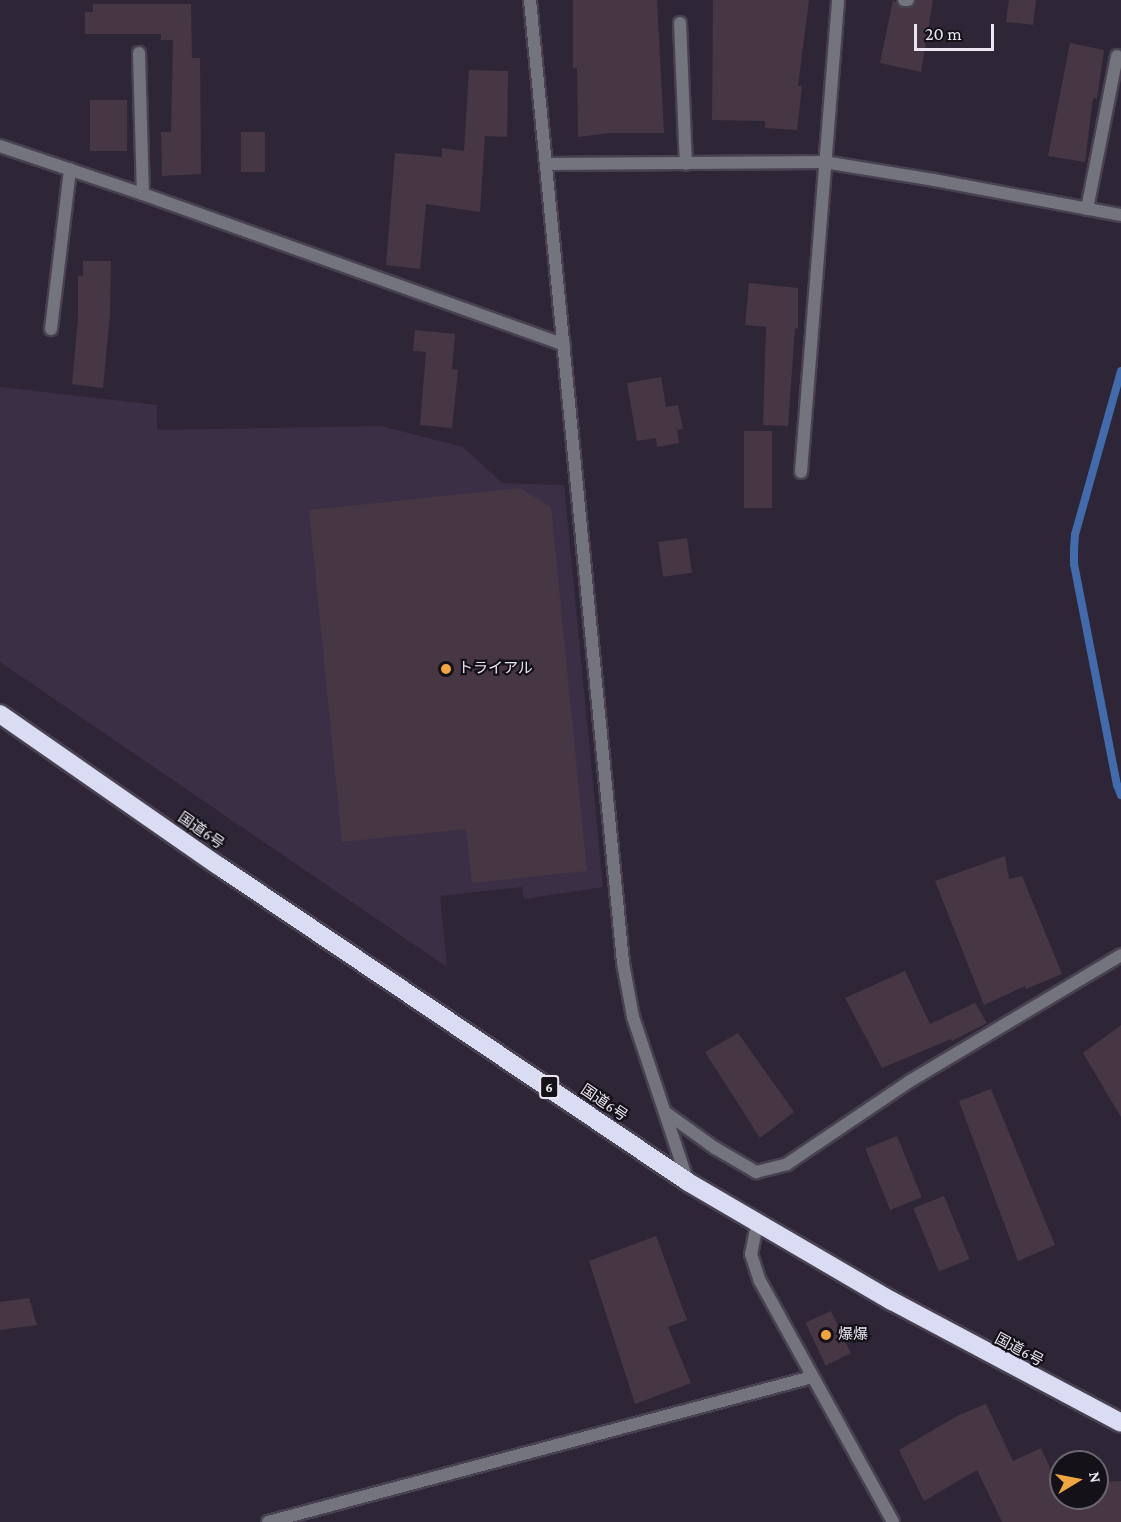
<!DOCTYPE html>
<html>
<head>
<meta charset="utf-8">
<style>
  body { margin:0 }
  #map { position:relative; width:1121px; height:1522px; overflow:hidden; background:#2e2637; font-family:"Crimson Pro","Noto Sans JP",serif }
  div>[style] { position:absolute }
  .built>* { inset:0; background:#3b2f45 }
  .stream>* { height:8px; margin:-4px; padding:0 4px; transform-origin:4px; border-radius:4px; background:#416bac }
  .building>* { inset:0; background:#473744; transform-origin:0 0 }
  .roads { filter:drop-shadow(2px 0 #484151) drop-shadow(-2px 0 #484151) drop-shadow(0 2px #484151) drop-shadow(0 -2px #484151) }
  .lane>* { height:12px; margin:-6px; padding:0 6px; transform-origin:6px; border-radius:6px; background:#73747d }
  .street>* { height:12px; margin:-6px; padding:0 6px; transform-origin:6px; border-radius:6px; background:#73747d }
  .highway>* { height:18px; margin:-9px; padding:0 9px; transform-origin:9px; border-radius:9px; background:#dadcf3 }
  .dots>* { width:16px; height:16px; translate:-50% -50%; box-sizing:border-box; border:3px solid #151118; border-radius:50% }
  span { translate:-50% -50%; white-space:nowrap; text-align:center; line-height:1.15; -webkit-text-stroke:4.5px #151118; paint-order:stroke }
  .shield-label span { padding:2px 4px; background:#151118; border:2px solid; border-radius:4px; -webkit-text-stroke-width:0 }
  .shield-label { font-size:14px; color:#ebe5f1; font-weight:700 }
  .poi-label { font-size:15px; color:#ebe5f1 }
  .left { translate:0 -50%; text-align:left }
  .street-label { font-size:15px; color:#ebe5f1 }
  .north { position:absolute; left:1049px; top:1450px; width:60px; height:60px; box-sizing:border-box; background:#151118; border:2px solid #6b666f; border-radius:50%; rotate:80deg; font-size:16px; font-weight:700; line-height:24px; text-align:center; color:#ebe5f1 }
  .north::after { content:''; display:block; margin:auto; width:21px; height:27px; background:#f1a540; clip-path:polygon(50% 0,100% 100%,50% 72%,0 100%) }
  .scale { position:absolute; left:914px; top:24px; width:80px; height:27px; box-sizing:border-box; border:3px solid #ebe5f1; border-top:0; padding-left:8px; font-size:18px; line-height:21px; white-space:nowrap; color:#ebe5f1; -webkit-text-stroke:4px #151118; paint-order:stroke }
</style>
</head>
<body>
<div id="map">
  <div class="built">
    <i style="clip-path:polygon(0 387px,157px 405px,157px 430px,381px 426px,463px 447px,502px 483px,564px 485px,603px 887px,524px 899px,522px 887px,440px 896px,447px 967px,0 662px)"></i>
  </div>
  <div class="stream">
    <i style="left:1121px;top:371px;width:170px;rotate:105.7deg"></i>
    <i style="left:1075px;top:535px;width:13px;rotate:94deg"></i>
    <i style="left:1074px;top:548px;width:16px;rotate:90deg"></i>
    <i style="left:1074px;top:564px;width:225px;rotate:79deg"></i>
    <i style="left:1117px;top:785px;width:11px;rotate:68deg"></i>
  </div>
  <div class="building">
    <i style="clip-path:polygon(573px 0,657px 0,664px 133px,610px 133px,578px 137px,577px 68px,573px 68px)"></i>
    <i style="clip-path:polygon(713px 0,809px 0,798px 86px,802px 86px,797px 130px,765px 128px,765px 121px,712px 120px)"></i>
    <i style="clip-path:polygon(893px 0,904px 8px,913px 7px,916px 0,933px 0,921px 72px,880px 63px)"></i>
    <i style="clip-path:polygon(1009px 0,1036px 0,1033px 25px,1006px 22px)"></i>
    <i style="clip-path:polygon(93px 4px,191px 4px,192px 58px,200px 58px,201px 174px,162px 176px,161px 132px,171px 132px,173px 40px,161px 40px,161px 34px,85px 34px,85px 12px,93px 12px)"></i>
    <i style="clip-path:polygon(1070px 43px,1104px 50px,1097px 99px,1093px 98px,1085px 162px,1048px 156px)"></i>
    <i style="clip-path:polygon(469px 70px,508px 71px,507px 137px,485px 136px,480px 212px,426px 204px,420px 269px,386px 265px,395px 153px,442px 157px,442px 148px,464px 151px)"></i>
    <i style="left:90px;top:100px;width:37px;height:51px"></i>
    <i style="left:241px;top:132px;width:24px;height:40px"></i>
    <i style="clip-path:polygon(83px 261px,111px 261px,110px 314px,103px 388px,72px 384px,78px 319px,78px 276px,83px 276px)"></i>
    <i style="clip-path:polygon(749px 283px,798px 288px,798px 329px,795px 328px,788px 426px,763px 425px,766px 327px,745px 325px)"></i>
    <i style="clip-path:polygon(415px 330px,455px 334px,452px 369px,458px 370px,452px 428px,420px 425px,426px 352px,413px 351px)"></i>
    <i style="clip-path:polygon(661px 377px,666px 407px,678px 405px,683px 429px,677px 430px,679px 443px,657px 447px,656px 438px,637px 441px,627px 383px)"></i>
    <i style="left:744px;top:431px;width:28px;height:77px"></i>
    <i style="clip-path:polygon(520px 488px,551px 507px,587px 871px,472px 883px,466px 829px,342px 842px,309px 510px)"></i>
    <i style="left:687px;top:538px;width:35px;height:29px;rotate:82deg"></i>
    <i style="clip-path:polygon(1005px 856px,1009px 879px,1022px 876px,1062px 974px,1026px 989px,1025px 986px,984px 1005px,935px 881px)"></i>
    <i style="clip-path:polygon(905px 971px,930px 1024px,975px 1003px,987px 1023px,952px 1041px,951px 1039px,882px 1068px,845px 998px)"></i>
    <i style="clip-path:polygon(1121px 1025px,1121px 1117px,1083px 1053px)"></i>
    <i style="clip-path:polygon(738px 1033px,794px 1112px,760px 1138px,705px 1052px)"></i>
    <i style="clip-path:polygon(991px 1089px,1055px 1245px,1018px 1261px,959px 1101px)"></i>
    <i style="left:897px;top:1136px;width:66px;height:34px;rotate:68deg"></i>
    <i style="left:944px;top:1196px;width:68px;height:33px;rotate:68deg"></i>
    <i style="clip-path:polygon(656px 1236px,687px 1320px,668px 1327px,691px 1383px,635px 1404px,589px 1261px)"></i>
    <i style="clip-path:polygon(29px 1298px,37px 1325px,0 1330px,0 1302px)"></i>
    <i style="left:831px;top:1311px;width:47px;height:28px;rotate:65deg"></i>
    <i style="clip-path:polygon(986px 1404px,1013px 1461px,1041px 1448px,1055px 1479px,1061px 1477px,1061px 1498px,1097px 1498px,1097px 1472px,1101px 1482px,1121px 1481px,1121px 1522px,1002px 1522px,977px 1470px,924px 1501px,899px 1450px,959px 1415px)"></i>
  </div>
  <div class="roads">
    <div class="lane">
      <i style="left:139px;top:53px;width:141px;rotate:88.4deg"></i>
      <i style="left:51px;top:329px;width:161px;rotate:-83.2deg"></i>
    </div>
    <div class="street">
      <i style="left:530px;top:0;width:967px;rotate:84.48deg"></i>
      <i style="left:623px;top:963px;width:55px;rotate:79.5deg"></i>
      <i style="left:633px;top:1017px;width:174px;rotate:71.6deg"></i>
      <i style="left:904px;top:0;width:4px"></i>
      <i style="left:680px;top:23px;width:141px;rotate:87.6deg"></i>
      <i style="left:0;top:146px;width:151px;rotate:18.6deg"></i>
      <i style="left:143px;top:194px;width:447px;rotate:19.7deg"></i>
      <i style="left:546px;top:164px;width:278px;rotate:-0.4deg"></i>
      <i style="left:824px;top:162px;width:111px;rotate:9.3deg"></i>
      <i style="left:934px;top:180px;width:190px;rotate:10.6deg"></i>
      <i style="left:1087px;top:209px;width:156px;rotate:-78.9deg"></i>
      <i style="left:801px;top:472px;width:473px;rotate:-85.5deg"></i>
      <i style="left:665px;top:1112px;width:62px;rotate:35.8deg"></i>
      <i style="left:715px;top:1148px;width:48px;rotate:30.3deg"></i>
      <i style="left:756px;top:1172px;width:32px;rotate:-14deg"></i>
      <i style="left:787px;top:1164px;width:148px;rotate:-34deg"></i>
      <i style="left:910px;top:1081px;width:246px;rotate:-30.8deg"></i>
      <i style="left:757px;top:1224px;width:31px;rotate:101deg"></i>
      <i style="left:751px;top:1254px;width:28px;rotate:72deg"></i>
      <i style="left:760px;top:1281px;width:275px;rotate:61.1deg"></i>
      <i style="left:268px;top:1522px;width:563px;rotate:-14.92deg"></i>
    </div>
    <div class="highway">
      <i style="left:0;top:714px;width:267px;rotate:34.8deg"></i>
      <i style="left:219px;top:866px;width:566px;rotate:33.97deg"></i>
      <i style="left:688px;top:1182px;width:236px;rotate:30.3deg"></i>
      <i style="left:892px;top:1301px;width:259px;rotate:28deg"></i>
    </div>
  </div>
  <div class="dots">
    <i style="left:446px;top:669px;background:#f1a540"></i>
    <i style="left:826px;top:1335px;background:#f1a540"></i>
  </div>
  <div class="shield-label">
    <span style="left:549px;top:1087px">6</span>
  </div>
  <div class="poi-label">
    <span class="left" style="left:458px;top:669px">トライアル</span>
    <span class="left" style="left:838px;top:1335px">爆爆</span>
  </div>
  <div class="street-label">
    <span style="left:201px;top:831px;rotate:35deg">国道6号</span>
    <span style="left:604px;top:1103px;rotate:34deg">国道6号</span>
    <span style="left:1019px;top:1350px;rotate:28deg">国道6号</span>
  </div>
  <div class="north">N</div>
  <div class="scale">20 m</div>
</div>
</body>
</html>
